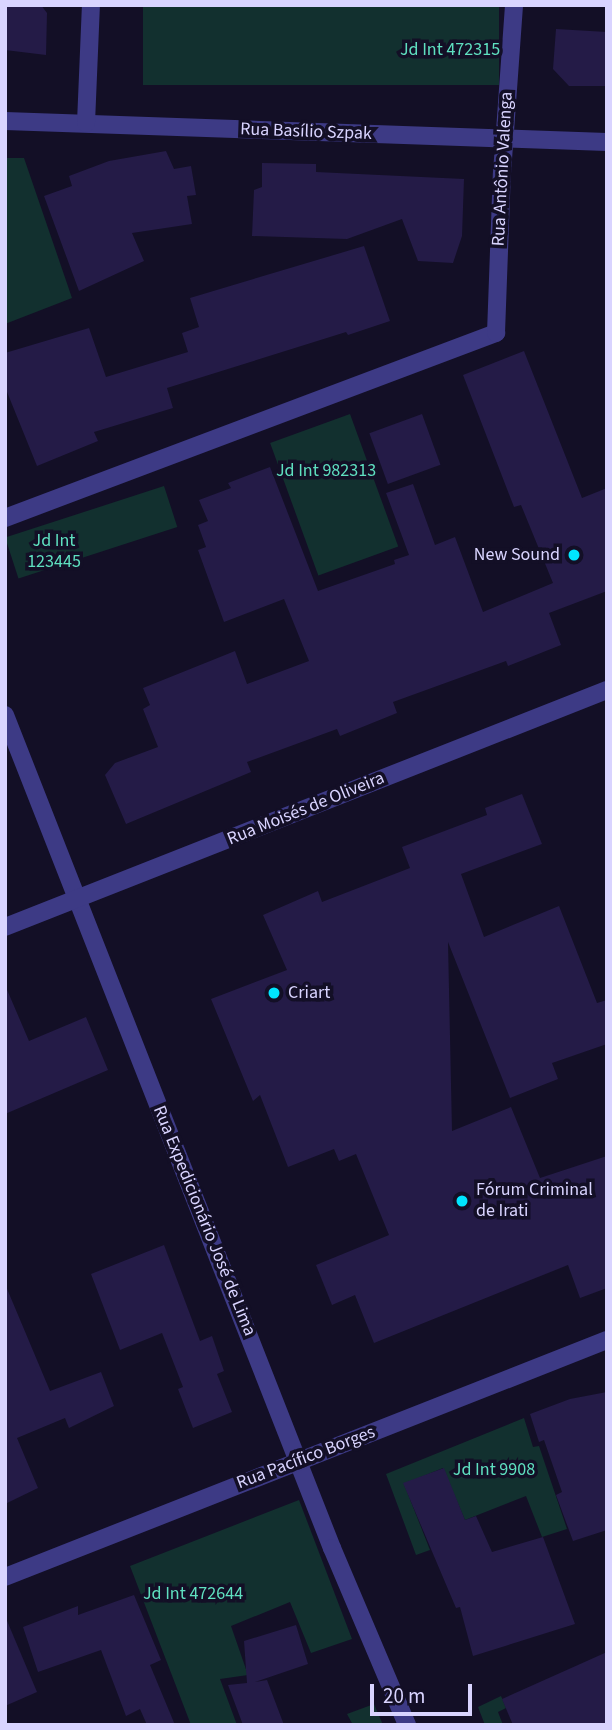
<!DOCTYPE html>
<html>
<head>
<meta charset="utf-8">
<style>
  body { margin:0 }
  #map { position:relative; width:612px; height:1730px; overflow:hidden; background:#130f26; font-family:"Source Sans 3",sans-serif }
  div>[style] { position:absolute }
  .green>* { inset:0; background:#12302f; transform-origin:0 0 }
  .building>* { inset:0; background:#241b47; transform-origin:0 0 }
  .minor>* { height:18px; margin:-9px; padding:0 9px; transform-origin:9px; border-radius:9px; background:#3d3a85 }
  .dots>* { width:19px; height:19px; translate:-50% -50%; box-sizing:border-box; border:4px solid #130f26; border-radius:50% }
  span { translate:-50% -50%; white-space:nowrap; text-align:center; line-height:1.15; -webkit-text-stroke:7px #130f26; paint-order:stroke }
  .park-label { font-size:18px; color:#5fe0c0 }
  .street-label { font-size:18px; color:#d9d4ff }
  .poi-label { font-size:18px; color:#d9d4ff }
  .right { translate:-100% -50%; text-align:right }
  .left { translate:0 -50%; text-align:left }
  .frame { position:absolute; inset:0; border:7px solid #d9d4ff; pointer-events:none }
  .scale { position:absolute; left:370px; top:1684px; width:102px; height:32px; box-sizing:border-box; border:4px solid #d9d4ff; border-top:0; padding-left:9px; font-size:21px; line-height:24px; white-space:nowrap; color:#d9d4ff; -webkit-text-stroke:5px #130f26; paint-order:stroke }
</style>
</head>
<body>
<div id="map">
  <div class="green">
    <i style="left:143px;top:5px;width:356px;height:80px"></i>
    <i style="clip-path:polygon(5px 158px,24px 158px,72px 298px,5px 324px)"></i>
    <i style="left:350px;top:414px;width:141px;height:85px;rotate:70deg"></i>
    <i style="left:164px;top:486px;width:43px;height:167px;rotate:72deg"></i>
    <i style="clip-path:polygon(524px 1418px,533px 1447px,539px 1446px,567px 1529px,542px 1537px,526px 1496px,465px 1520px,443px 1468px,404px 1484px,430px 1550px,416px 1555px,386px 1474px)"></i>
    <i style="clip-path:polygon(299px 1500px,352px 1639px,311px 1653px,290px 1602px,231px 1626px,248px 1675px,220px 1679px,237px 1725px,191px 1725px,130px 1566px)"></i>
    <i style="clip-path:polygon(501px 1696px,506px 1708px,498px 1712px,503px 1725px,485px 1725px,478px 1707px)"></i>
    <i style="clip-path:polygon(374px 1704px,383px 1725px,353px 1725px,347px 1714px)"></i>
  </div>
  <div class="building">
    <i style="clip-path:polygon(5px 5px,41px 5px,47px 13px,46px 55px,5px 50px)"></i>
    <i style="clip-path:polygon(556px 29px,607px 32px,607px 86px,569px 86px,553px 69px)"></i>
    <i style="clip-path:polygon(166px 151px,174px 169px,191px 166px,196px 195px,187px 196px,192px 224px,132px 233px,144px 261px,79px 291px,44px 196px,72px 186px,69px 176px,109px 161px)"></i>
    <i style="clip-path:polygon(262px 163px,316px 164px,316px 172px,464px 179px,462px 236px,453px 263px,418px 261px,402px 219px,347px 239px,252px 236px,254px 190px,262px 187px)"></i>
    <i style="clip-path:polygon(364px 246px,390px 321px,348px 335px,346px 332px,167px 388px,173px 408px,94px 432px,98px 441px,37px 466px,5px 387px,5px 353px,89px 328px,106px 377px,188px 352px,182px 333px,199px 327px,190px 298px)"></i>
    <i style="clip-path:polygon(524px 351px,582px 498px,607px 488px,607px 591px,549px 613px,561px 645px,508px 666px,506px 661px,393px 702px,397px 713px,340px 736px,337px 729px,247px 762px,251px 772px,126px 824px,105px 775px,115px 763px,158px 747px,143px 709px,150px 705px,143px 688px,235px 651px,247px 684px,309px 661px,284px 599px,224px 622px,198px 550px,206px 547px,198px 525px,208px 521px,199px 500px,231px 488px,228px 483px,270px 467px,318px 591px,395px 564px,394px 560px,409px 555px,386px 493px,413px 484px,435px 545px,455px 537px,483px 612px,553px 583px,521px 505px,514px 507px,463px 375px)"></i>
    <i style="left:422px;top:414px;width:54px;height:56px;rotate:70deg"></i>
    <i style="clip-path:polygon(522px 794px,542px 844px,461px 874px,484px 937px,559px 906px,597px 1003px,607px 1000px,607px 1044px,552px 1063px,558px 1079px,510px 1098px,448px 942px,452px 1131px,511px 1107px,540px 1178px,607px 1156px,607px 1288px,580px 1298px,568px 1265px,374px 1343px,355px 1295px,332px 1305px,316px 1265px,389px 1235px,356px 1154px,339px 1161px,334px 1149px,288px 1167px,260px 1095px,253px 1101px,211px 999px,287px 970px,263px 915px,318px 891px,322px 902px,410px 868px,402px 847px,487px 815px,485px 808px)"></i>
    <i style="clip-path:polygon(5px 985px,29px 1041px,86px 1017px,108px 1070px,5px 1114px)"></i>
    <i style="clip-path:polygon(164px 1245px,200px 1341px,212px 1336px,224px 1371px,217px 1374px,232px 1412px,193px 1428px,178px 1389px,183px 1387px,162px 1333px,120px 1350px,91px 1274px)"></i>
    <i style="clip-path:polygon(5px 1284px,50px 1391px,101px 1372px,114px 1406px,69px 1428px,65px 1418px,17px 1438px,38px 1488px,5px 1504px)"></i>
    <i style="clip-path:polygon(607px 1392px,607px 1530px,573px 1541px,556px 1495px,562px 1492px,544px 1440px,539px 1442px,530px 1414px,570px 1399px)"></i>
    <i style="clip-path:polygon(444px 1468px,465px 1520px,476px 1516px,492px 1552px,543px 1537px,575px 1624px,473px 1656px,460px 1607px,456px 1608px,403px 1483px)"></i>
    <i style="clip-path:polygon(134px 1595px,161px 1660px,150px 1665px,175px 1725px,147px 1725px,140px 1709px,126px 1716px,101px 1650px,38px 1672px,23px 1627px,78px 1606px,78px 1615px)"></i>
    <i style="clip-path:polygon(5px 1616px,37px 1692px,5px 1706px)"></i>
    <i style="clip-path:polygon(296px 1625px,308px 1664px,255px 1682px,267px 1680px,284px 1725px,243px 1725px,228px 1685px,247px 1683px,244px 1641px)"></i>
    <i style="clip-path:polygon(607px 1652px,607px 1725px,513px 1725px,502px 1699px)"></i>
  </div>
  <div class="minor">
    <i style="left:5px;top:121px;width:602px;rotate:2deg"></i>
    <i style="left:86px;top:123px;width:118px;rotate:-87.6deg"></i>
    <i style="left:5px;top:518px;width:525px;rotate:-20.65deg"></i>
    <i style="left:496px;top:333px;width:160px;rotate:-87.9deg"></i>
    <i style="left:502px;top:173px;width:168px;rotate:-85.9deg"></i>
    <i style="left:5px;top:715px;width:895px;rotate:68.57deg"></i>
    <i style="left:332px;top:1548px;width:192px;rotate:67deg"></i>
    <i style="left:5px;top:927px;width:647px;rotate:-21.49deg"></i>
    <i style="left:5px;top:1577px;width:647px;rotate:-21.49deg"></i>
  </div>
  <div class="dots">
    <i style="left:574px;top:555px;background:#00e5ff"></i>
    <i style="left:274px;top:993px;background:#00e5ff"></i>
    <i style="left:462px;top:1201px;background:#00e5ff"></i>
  </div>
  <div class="park-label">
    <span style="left:450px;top:50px">Jd Int 472315</span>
    <span style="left:326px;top:471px">Jd Int 982313</span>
    <span style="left:54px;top:552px">Jd Int<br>123445</span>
    <span style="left:494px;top:1470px">Jd Int 9908</span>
    <span style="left:193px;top:1594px">Jd Int 472644</span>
  </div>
  <div class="street-label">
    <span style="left:306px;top:132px;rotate:2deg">Rua Basílio Szpak</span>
    <span style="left:503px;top:169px;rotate:-87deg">Rua Antônio Valenga</span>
    <span style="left:306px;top:809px;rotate:-22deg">Rua Moisés de Oliveira</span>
    <span style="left:204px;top:1221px;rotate:68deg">Rua Expedicionário José de Lima</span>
    <span style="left:306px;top:1458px;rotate:-21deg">Rua Pacífico Borges</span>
  </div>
  <div class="poi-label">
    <span class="right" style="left:560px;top:555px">New Sound</span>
    <span class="left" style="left:288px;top:993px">Criart</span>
    <span class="left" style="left:476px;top:1201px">Fórum Criminal<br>de Irati</span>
  </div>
  <div class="frame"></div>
  <div class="scale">20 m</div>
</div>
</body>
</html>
